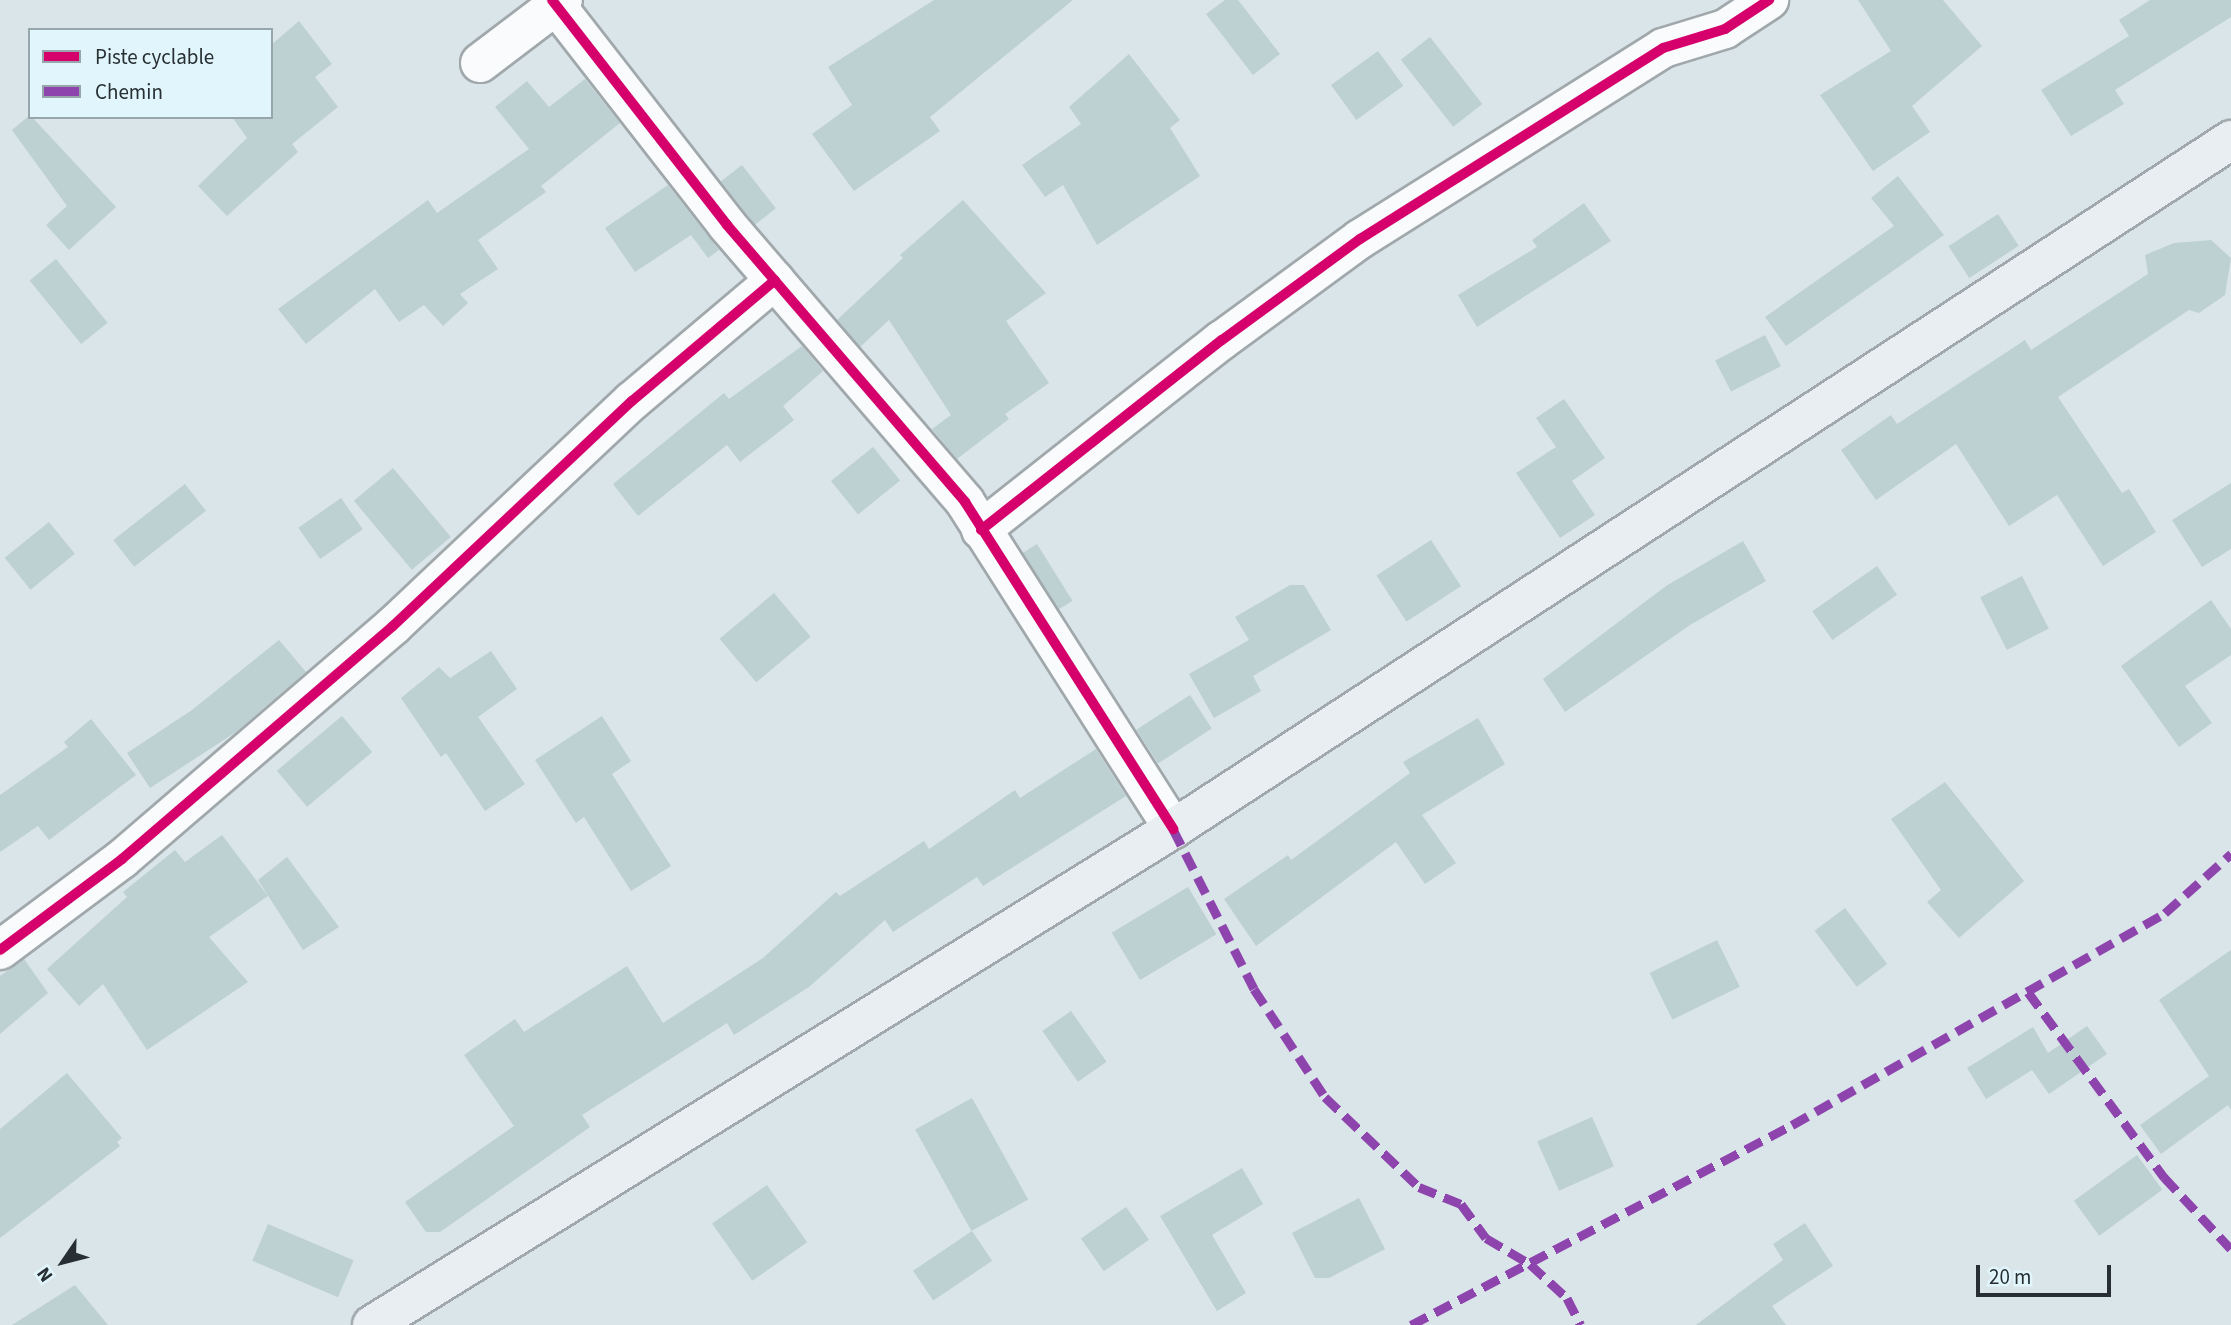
<!DOCTYPE html>
<html>
<head>
<meta charset="utf-8">
<style>
  body { margin:0 }
  #map { position:relative; width:2231px; height:1325px; overflow:hidden; background:#dae5e9; font-family:"Source Sans 3",sans-serif }
  div>[style] { position:absolute }
  .building>* { inset:0; background:#bdd0d2; transform-origin:0 0 }
  .roads { filter:drop-shadow(2px 0 #a0a8ab) drop-shadow(-2px 0 #a0a8ab) drop-shadow(0 2px #a0a8ab) drop-shadow(0 -2px #a0a8ab) }
  .street>* { height:38px; margin:-19px; padding:0 19px; transform-origin:19px; border-radius:19px; background:#f9fbfc }
  .primary>* { height:38px; margin:-19px; padding:0 19px; transform-origin:19px; border-radius:19px; background:#e8eef2 }
  .quiet>* { height:9px; margin-top:-4.5px; transform-origin:0; background:repeating-linear-gradient(90deg,#8e44ad 0 18px,transparent 0 27px) }
  .cycleway>* { height:10px; margin:-5px; padding:0 5px; transform-origin:5px; border-radius:5px; background:#d6006c }
  span { translate:-50% -50%; white-space:nowrap; text-align:center; line-height:1.15; -webkit-text-stroke:6px #e1f6fc; paint-order:stroke }
  .legend { position:absolute; left:28px; top:28px; width:245px; height:91px; box-sizing:border-box; background:#e1f6fc; border:2px solid #97a6ab; margin:0; padding:9px 12px; list-style:none; font-size:21px; color:#272f32 }
  .legend li { display:flex; align-items:center; gap:14px; height:35px }
  .legend b { width:35px; border:2px solid #97a6ab }
  .north { position:absolute; left:28px; top:1227px; width:70px; height:70px; -webkit-text-stroke:5px #e1f6fc; paint-order:stroke; rotate:235deg; font-size:19px; font-weight:700; line-height:28px; text-align:center; color:#272f32 }
  .north::after { content:''; display:block; margin:auto; width:24px; height:32px; background:#272f32; clip-path:polygon(50% 0,100% 100%,50% 72%,0 100%) }
  .scale { position:absolute; left:1976px; top:1265px; width:135px; height:32px; box-sizing:border-box; border:4px solid #272f32; border-top:0; padding-left:9px; font-size:21px; line-height:24px; white-space:nowrap; color:#272f32; -webkit-text-stroke:5px #e1f6fc; paint-order:stroke }
</style>
</head>
<body>
<div id="map">
  <div class="building">
    <i style="clip-path:polygon(934px 0,1073px 0,930px 117px,940px 131px,854px 191px,812px 134px,852px 105px,828px 67px)"></i>
    <i style="clip-path:polygon(1225px 0,1238px 0,1280px 54px,1253px 75px,1206px 14px)"></i>
    <i style="clip-path:polygon(1858px 0,1943px 0,1982px 46px,1912px 106px,1930px 132px,1873px 171px,1820px 95px,1891px 51px)"></i>
    <i style="clip-path:polygon(2150px 0,2231px 0,2231px 17px,2115px 90px,2124px 104px,2071px 136px,2041px 90px,2129px 36px,2119px 20px)"></i>
    <i style="clip-path:polygon(299px 21px,332px 64px,315px 77px,338px 107px,292px 144px,298px 152px,227px 216px,198px 186px,247px 138px,232px 117px,271px 117px,271px 45px)"></i>
    <i style="left:1430px;top:37px;width:85px;height:37px;rotate:52deg"></i>
    <i style="left:1378px;top:51px;width:43px;height:58px;rotate:54deg"></i>
    <i style="clip-path:polygon(1129px 54px,1180px 120px,1170px 128px,1200px 176px,1097px 245px,1063px 185px,1045px 197px,1022px 165px,1081px 124px,1069px 107px)"></i>
    <i style="clip-path:polygon(585px 79px,620px 123px,541px 186px,546px 192px,478px 240px,498px 269px,460px 294px,468px 303px,443px 326px,424px 305px,399px 322px,375px 289px,306px 344px,278px 309px,428px 200px,437px 213px,529px 149px,495px 107px,527px 81px,549px 107px)"></i>
    <i style="clip-path:polygon(30px 115px,116px 207px,69px 250px,46px 225px,67px 206px,12px 130px)"></i>
    <i style="left:742px;top:165px;width:55px;height:27px;rotate:52deg"></i>
    <i style="clip-path:polygon(1898px 176px,1944px 235px,1786px 346px,1765px 317px,1894px 226px,1871px 198px)"></i>
    <i style="clip-path:polygon(668px 185px,719px 250px,708px 258px,691px 235px,635px 272px,605px 228px)"></i>
    <i style="clip-path:polygon(963px 200px,1046px 293px,1006px 321px,1049px 383px,1005px 414px,1009px 419px,957px 459px,932px 429px,951px 415px,889px 320px,860px 347px,837px 320px,903px 258px,900px 255px)"></i>
    <i style="clip-path:polygon(1584px 203px,1611px 241px,1477px 327px,1458px 295px,1537px 247px,1532px 240px)"></i>
    <i style="left:1998px;top:214px;width:38px;height:59px;rotate:57deg"></i>
    <i style="clip-path:polygon(2211px 240px,2231px 258px,2225px 295px,2199px 313px,2189px 310px,2058px 397px,2122px 493px,2129px 489px,2156px 532px,2103px 566px,2057px 495px,2009px 526px,1956px 444px,1876px 500px,1841px 450px,1891px 415px,1897px 424px,2025px 340px,2031px 350px,2148px 274px,2145px 255px,2174px 243px)"></i>
    <i style="left:56px;top:259px;width:82px;height:34px;rotate:51deg"></i>
    <i style="left:1765px;top:335px;width:35px;height:56px;rotate:63deg"></i>
    <i style="clip-path:polygon(802px 346px,823px 371px,783px 406px,794px 420px,740px 462px,727px 445px,638px 516px,613px 484px,724px 393px,729px 399px)"></i>
    <i style="clip-path:polygon(1564px 399px,1605px 458px,1572px 481px,1595px 515px,1560px 538px,1516px 473px,1556px 447px,1536px 418px)"></i>
    <i style="left:873px;top:447px;width:43px;height:54px;rotate:51deg"></i>
    <i style="left:393px;top:468px;width:90px;height:51px;rotate:50deg"></i>
    <i style="clip-path:polygon(2231px 483px,2231px 549px,2202px 567px,2172px 520px)"></i>
    <i style="left:185px;top:484px;width:34px;height:91px;rotate:52deg"></i>
    <i style="left:341px;top:498px;width:38px;height:52px;rotate:55deg"></i>
    <i style="left:49px;top:522px;width:41px;height:57px;rotate:51deg"></i>
    <i style="left:1431px;top:540px;width:55px;height:65px;rotate:57deg"></i>
    <i style="clip-path:polygon(1743px 541px,1766px 581px,1690px 625px,1565px 712px,1543px 679px,1666px 586px)"></i>
    <i style="left:1037px;top:544px;width:67px;height:17px;rotate:58deg"></i>
    <i style="left:1877px;top:566px;width:35px;height:79px;rotate:55deg"></i>
    <i style="left:2022px;top:576px;width:59px;height:47px;rotate:63deg"></i>
    <i style="clip-path:polygon(1290px 585px,1304px 585px,1331px 630px,1253px 676px,1261px 691px,1214px 718px,1189px 674px,1249px 640px,1235px 617px)"></i>
    <i style="left:774px;top:593px;width:57px;height:71px;rotate:50deg"></i>
    <i style="clip-path:polygon(2211px 600px,2231px 629px,2231px 655px,2185px 686px,2212px 723px,2179px 747px,2121px 666px)"></i>
    <i style="clip-path:polygon(279px 640px,306px 672px,236px 732px,150px 788px,127px 753px,192px 710px)"></i>
    <i style="clip-path:polygon(491px 651px,517px 689px,478px 717px,525px 784px,485px 811px,446px 753px,441px 757px,401px 698px,439px 667px,450px 678px)"></i>
    <i style="left:1190px;top:695px;width:40px;height:64px;rotate:57deg"></i>
    <i style="left:342px;top:716px;width:47px;height:85px;rotate:50deg"></i>
    <i style="clip-path:polygon(602px 716px,631px 761px,612px 774px,671px 866px,631px 891px,584px 817px,576px 823px,535px 760px)"></i>
    <i style="clip-path:polygon(1478px 718px,1505px 764px,1422px 815px,1456px 863px,1425px 884px,1396px 842px,1256px 946px,1224px 899px,1288px 855px,1291px 860px,1410px 773px,1403px 762px)"></i>
    <i style="clip-path:polygon(91px 719px,136px 775px,49px 840px,38px 826px,0 852px,0 795px,68px 747px,64px 742px)"></i>
    <i style="clip-path:polygon(1096px 749px,1126px 796px,983px 886px,977px 877px,893px 932px,885px 920px,809px 987px,734px 1035px,727px 1023px,582px 1115px,590px 1127px,440px 1232px,426px 1232px,405px 1202px,514px 1126px,464px 1055px,515px 1019px,524px 1032px,627px 966px,663px 1023px,763px 958px,836px 892px,840px 896px,924px 841px,929px 849px,1015px 790px,1020px 798px)"></i>
    <i style="clip-path:polygon(1945px 782px,2024px 881px,1959px 938px,1927px 902px,1941px 890px,1891px 819px)"></i>
    <i style="clip-path:polygon(222px 835px,268px 896px,209px 937px,248px 982px,147px 1050px,103px 984px,79px 1006px,47px 969px,127px 897px,123px 892px,175px 850px,185px 862px)"></i>
    <i style="clip-path:polygon(287px 857px,339px 927px,303px 950px,258px 880px)"></i>
    <i style="left:1188px;top:887px;width:55px;height:89px;rotate:59deg"></i>
    <i style="left:1845px;top:908px;width:70px;height:38px;rotate:53deg"></i>
    <i style="left:1717px;top:940px;width:52px;height:75px;rotate:64deg"></i>
    <i style="clip-path:polygon(2231px 950px,2231px 1110px,2228px 1105px,2161px 1154px,2140px 1125px,2209px 1076px,2159px 1000px)"></i>
    <i style="clip-path:polygon(24px 959px,48px 993px,0 1034px,0 976px)"></i>
    <i style="left:1071px;top:1011px;width:62px;height:35px;rotate:55deg"></i>
    <i style="clip-path:polygon(2087px 1026px,2107px 1054px,2049px 1094px,2032px 1070px,1986px 1099px,1967px 1068px,2033px 1027px,2048px 1053px)"></i>
    <i style="clip-path:polygon(67px 1073px,122px 1138px,117px 1142px,120px 1146px,0 1238px,0 1129px)"></i>
    <i style="left:972px;top:1098px;width:116px;height:65px;rotate:61deg"></i>
    <i style="left:1592px;top:1117px;width:54px;height:60px;rotate:66deg"></i>
    <i style="left:2137px;top:1155px;width:43px;height:78px;rotate:54deg"></i>
    <i style="clip-path:polygon(1242px 1168px,1263px 1204px,1212px 1235px,1246px 1293px,1217px 1311px,1160px 1216px)"></i>
    <i style="left:767px;top:1185px;width:70px;height:67px;rotate:55deg"></i>
    <i style="clip-path:polygon(1359px 1198px,1385px 1249px,1329px 1278px,1315px 1278px,1292px 1233px)"></i>
    <i style="left:1126px;top:1207px;width:40px;height:55px;rotate:55deg"></i>
    <i style="clip-path:polygon(1805px 1223px,1833px 1266px,1772px 1306px,1786px 1325px,1696px 1325px,1783px 1260px,1773px 1244px)"></i>
    <i style="left:268px;top:1224px;width:93px;height:40px;rotate:23deg"></i>
    <i style="left:972px;top:1231px;width:36px;height:71px;rotate:56deg"></i>
    <i style="clip-path:polygon(75px 1285px,108px 1325px,12px 1325px)"></i>
  </div>
  <div class="roads">
    <div class="street">
      <i style="left:552px;top:0;width:285px;rotate:52.1deg"></i>
      <i style="left:727px;top:225px;width:365px;rotate:49.3deg"></i>
      <i style="left:965px;top:502px;width:388px;rotate:57.5deg"></i>
      <i style="left:480px;top:63px;width:104px;rotate:-37.2deg"></i>
      <i style="left:981px;top:530px;width:307px;rotate:-38.3deg"></i>
      <i style="left:1222px;top:340px;width:171px;rotate:-36.2deg"></i>
      <i style="left:1360px;top:239px;width:358px;rotate:-32.2deg"></i>
      <i style="left:1663px;top:48px;width:65px;rotate:-17deg"></i>
      <i style="left:1725px;top:29px;width:53px;rotate:-33.4deg"></i>
      <i style="left:0;top:950px;width:152px;rotate:-36.7deg"></i>
      <i style="left:122px;top:859px;width:357px;rotate:-40.7deg"></i>
      <i style="left:393px;top:626px;width:328px;rotate:-43.3deg"></i>
      <i style="left:632px;top:401px;width:187px;rotate:-40.2deg"></i>
    </div>
    <div class="primary">
      <i style="left:372px;top:1325px;width:942px;rotate:-31.77deg"></i>
      <i style="left:1173px;top:829px;width:1263px;rotate:-33.07deg"></i>
    </div>
  </div>
  <div class="quiet">
    <i style="left:1173px;top:829px;width:179px;rotate:63.1deg"></i>
    <i style="left:1254px;top:989px;width:129px;rotate:56.7deg"></i>
    <i style="left:1325px;top:1097px;width:130px;rotate:43.8deg"></i>
    <i style="left:1419px;top:1187px;width:45px;rotate:22deg"></i>
    <i style="left:1461px;top:1204px;width:42px;rotate:53.7deg"></i>
    <i style="left:1486px;top:1238px;width:51px;rotate:30.6deg"></i>
    <i style="left:1530px;top:1264px;width:50px;rotate:42.6deg"></i>
    <i style="left:1567px;top:1298px;width:30px;rotate:63deg"></i>
    <i style="left:2028px;top:992px;width:230px;rotate:53.7deg"></i>
    <i style="left:2164px;top:1177px;width:98px;rotate:47.1deg"></i>
    <i style="left:1411px;top:1325px;width:430px;rotate:-27.7deg"></i>
    <i style="left:1792px;top:1125px;width:429px;rotate:-29.6deg"></i>
    <i style="left:2165px;top:913px;width:89px;rotate:-41.8deg"></i>
  </div>
  <div class="cycleway">
    <i style="left:552px;top:0;width:285px;rotate:52.1deg"></i>
    <i style="left:727px;top:225px;width:365px;rotate:49.3deg"></i>
    <i style="left:965px;top:502px;width:388px;rotate:57.5deg"></i>
    <i style="left:981px;top:530px;width:307px;rotate:-38.3deg"></i>
    <i style="left:1222px;top:340px;width:171px;rotate:-36.2deg"></i>
    <i style="left:1360px;top:239px;width:358px;rotate:-32.2deg"></i>
    <i style="left:1663px;top:48px;width:65px;rotate:-17deg"></i>
    <i style="left:1725px;top:29px;width:53px;rotate:-33.4deg"></i>
    <i style="left:0;top:950px;width:152px;rotate:-36.7deg"></i>
    <i style="left:122px;top:859px;width:357px;rotate:-40.7deg"></i>
    <i style="left:393px;top:626px;width:328px;rotate:-43.3deg"></i>
    <i style="left:632px;top:401px;width:187px;rotate:-40.2deg"></i>
  </div>
  <ul class="legend">
  <li><b style="height:9px;background:#d6006c"></b>Piste cyclable</li>
  <li><b style="height:9px;background:#8e44ad"></b>Chemin</li>
  </ul>
  <div class="north">N</div>
  <div class="scale">20 m</div>
</div>
</body>
</html>
